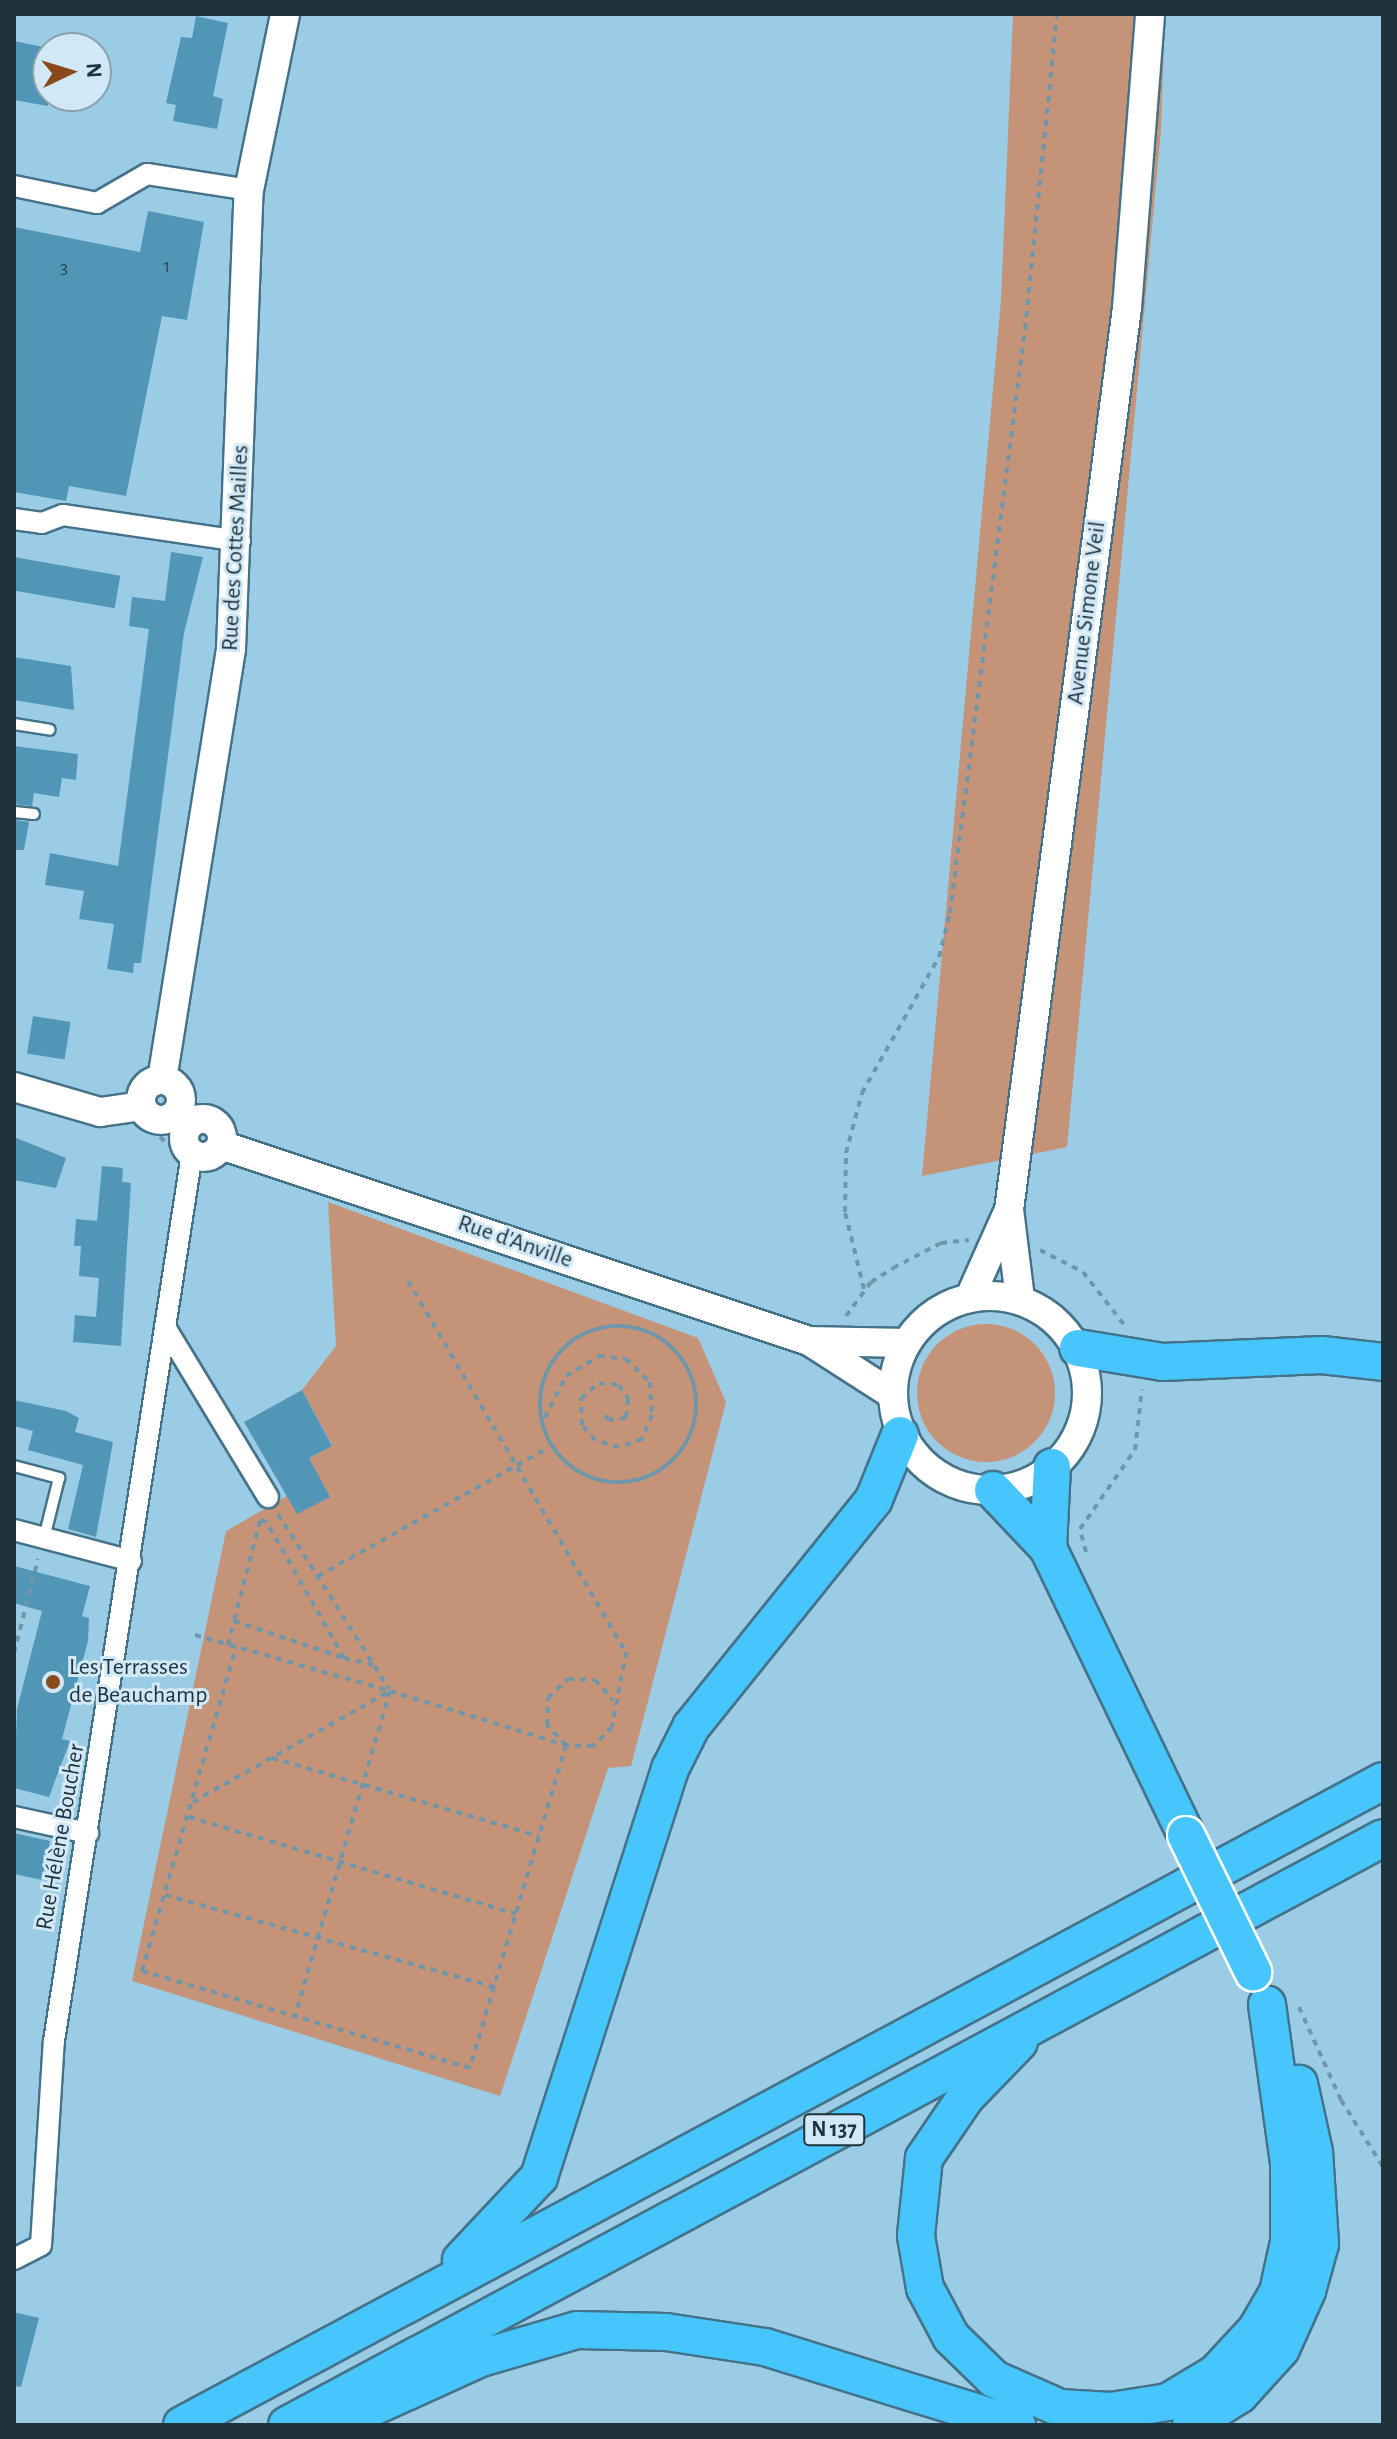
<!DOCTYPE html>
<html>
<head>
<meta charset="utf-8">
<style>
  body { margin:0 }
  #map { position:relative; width:1397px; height:2439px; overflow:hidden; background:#9bcce5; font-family:"Alegreya Sans",sans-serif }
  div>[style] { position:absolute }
  .green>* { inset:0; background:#c59377 }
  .round { border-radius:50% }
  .building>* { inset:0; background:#5196b7; transform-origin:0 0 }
  .path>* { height:4px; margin-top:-2px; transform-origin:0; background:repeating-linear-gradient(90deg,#6f96a9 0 6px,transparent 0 12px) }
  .path>.ring { margin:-2px; padding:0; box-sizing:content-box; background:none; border:4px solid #6f96a9; border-radius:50% }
  .roads { filter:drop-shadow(2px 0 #447289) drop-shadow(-2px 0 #447289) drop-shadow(0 2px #447289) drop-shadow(0 -2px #447289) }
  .lane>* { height:10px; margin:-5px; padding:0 5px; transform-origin:5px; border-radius:5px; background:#fff }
  .street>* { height:20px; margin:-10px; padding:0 10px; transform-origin:10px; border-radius:10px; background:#fff }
  .secondary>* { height:28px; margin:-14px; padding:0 14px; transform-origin:14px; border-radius:14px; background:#fff }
  .secondary>.ring { margin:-14px; padding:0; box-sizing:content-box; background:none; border:28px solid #fff; border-radius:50% }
  .highway>* { height:36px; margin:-18px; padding:0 18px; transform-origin:18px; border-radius:18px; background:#46c6fd }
  .bridges { filter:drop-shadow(2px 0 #fff) drop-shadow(-2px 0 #fff) drop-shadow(0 2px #fff) drop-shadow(0 -2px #fff) }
  .highway-bridge>* { height:36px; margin:-18px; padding:0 18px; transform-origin:18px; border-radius:18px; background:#46c6fd }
  .dots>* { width:22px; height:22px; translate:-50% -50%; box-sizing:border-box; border:4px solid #d1e9f6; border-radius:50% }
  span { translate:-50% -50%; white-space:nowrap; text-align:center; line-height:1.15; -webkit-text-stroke:6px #d1e9f6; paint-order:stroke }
  .number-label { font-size:20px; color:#2c4c5c }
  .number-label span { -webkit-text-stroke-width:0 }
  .shield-label span { padding:2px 6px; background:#d1e9f6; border:2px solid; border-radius:6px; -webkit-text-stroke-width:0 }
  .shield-label { font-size:22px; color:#1f333d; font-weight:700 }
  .street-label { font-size:24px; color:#1f333d }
  .poi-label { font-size:24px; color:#1f333d }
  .left { translate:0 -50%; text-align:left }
  .frame { position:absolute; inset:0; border:16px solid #1f333d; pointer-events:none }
  .north { position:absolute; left:32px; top:32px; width:80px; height:80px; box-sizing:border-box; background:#d1e9f6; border:2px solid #8aa0ac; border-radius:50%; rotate:86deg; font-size:22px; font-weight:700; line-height:32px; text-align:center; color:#1f333d }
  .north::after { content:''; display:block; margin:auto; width:28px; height:36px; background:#8b481a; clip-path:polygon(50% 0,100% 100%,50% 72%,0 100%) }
</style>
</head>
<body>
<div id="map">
  <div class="green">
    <i style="clip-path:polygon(1013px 14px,1165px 14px,1161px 130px,1067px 1147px,922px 1176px,1001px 300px)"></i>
    <i style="clip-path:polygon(328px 1202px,698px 1338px,726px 1402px,631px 1766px,608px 1768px,500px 2096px,132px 1981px,226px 1531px,287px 1496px,305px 1461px,332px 1445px,302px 1390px,336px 1346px)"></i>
    <i class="round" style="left:917px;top:1324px;width:138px;height:138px"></i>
  </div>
  <div class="building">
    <i style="clip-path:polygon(196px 16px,228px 23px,213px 96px,223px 99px,217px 129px,173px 121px,176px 105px,166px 103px,181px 37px,192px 38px)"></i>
    <i style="clip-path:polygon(14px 41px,48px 48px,48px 106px,14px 100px)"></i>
    <i style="clip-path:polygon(148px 211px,204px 222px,187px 320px,162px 316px,126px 496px,69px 486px,66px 501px,14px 492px,14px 227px,140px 252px)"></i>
    <i style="clip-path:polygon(171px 552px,203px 557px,184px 633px,141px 963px,134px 963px,133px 973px,107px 969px,114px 924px,79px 919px,84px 891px,45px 885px,50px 853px,118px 866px,149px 629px,129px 626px,132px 597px,165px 601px)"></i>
    <i style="left:14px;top:557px;width:108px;height:33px;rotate:10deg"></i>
    <i style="clip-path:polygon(14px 657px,71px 666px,74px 710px,14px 700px)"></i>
    <i style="clip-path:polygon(14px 746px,78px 754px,76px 780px,62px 778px,59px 797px,34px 793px,32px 806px,14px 804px)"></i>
    <i style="clip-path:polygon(14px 820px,29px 822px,24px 850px,14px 850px)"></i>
    <i style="left:33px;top:1016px;width:38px;height:38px;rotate:9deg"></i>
    <i style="clip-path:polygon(14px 1137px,66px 1158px,56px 1188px,14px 1180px)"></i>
    <i style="clip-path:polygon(102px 1166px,123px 1168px,122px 1182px,131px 1183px,121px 1346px,73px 1342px,75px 1315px,96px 1317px,99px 1278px,79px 1276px,81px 1246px,74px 1246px,76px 1219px,97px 1221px)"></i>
    <i style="clip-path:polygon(302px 1390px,332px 1446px,309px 1458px,330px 1497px,297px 1514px,244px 1422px)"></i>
    <i style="clip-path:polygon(14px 1400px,66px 1411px,79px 1418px,75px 1432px,113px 1442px,96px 1537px,68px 1529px,83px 1465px,28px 1450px,33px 1431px,14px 1426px)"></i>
    <i style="clip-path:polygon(14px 1566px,90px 1586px,82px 1616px,89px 1618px,88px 1641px,62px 1739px,70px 1741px,49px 1797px,14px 1788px,17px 1709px,42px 1611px,14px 1603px)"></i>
    <i style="clip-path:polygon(14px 1833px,50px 1841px,42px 1880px,14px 1874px)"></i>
    <i style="clip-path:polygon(14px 2312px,39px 2318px,21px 2387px,14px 2386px)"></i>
  </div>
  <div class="path">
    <i style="left:151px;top:1129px;width:27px;rotate:42deg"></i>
    <i style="left:1040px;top:1250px;width:48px;rotate:27.1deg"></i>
    <i style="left:1083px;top:1272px;width:70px;rotate:52deg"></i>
    <i style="left:408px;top:1281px;width:430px;rotate:59.6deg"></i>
    <i style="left:626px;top:1652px;width:76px;rotate:100.6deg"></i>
    <i style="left:612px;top:1727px;width:27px;rotate:135deg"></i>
    <i style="left:593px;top:1746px;width:27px;rotate:-178deg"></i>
    <i style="left:566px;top:1745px;width:28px;rotate:-134deg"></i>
    <i style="left:547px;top:1725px;width:27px;rotate:-88deg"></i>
    <i style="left:548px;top:1698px;width:28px;rotate:-44deg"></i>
    <i style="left:568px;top:1679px;width:27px;rotate:2deg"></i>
    <i style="left:595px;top:1680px;width:27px;rotate:48deg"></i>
    <i style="left:864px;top:1289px;width:79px;rotate:-103.9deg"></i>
    <i style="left:845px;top:1212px;width:59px;rotate:-89deg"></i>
    <i style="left:846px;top:1153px;width:62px;rotate:-75.1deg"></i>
    <i style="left:862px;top:1093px;width:156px;rotate:-60.5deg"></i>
    <i style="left:939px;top:957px;width:45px;rotate:-76deg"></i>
    <i style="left:950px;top:913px;width:589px;rotate:-82.68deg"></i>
    <i style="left:1025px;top:329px;width:317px;rotate:-84.2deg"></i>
    <i style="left:846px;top:1316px;width:42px;rotate:-53.7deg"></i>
    <i style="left:871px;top:1282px;width:26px;rotate:-32deg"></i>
    <i style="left:893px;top:1268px;width:54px;rotate:-27.5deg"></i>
    <i style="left:941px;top:1243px;width:28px;rotate:-6deg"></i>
    <i class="ring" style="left:540px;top:1326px;width:152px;height:152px"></i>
    <i style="left:545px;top:1418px;width:47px;rotate:-63.4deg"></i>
    <i style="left:566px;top:1376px;width:39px;rotate:-31deg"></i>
    <i style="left:599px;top:1356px;width:27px;rotate:6deg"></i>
    <i style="left:626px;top:1359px;width:33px;rotate:44deg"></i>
    <i style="left:650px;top:1382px;width:33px;rotate:87deg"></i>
    <i style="left:652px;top:1415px;width:26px;rotate:113deg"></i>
    <i style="left:642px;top:1439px;width:24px;rotate:161deg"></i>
    <i style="left:619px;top:1447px;width:25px;rotate:-164deg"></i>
    <i style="left:595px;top:1440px;width:20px;rotate:-131deg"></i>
    <i style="left:582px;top:1425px;width:27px;rotate:-92deg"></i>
    <i style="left:581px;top:1398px;width:23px;rotate:-40deg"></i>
    <i style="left:599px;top:1383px;width:20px;rotate:6deg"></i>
    <i style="left:619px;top:1385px;width:17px;rotate:57deg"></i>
    <i style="left:628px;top:1399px;width:19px;rotate:96deg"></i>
    <i style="left:626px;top:1418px;width:17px;rotate:173deg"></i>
    <i style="left:609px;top:1420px;width:11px;rotate:-131deg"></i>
    <i style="left:278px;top:1514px;width:207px;rotate:57.6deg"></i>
    <i style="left:1086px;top:1552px;width:24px;rotate:-105deg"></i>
    <i style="left:1080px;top:1529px;width:96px;rotate:-55.2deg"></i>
    <i style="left:1135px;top:1450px;width:61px;rotate:-83.5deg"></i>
    <i style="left:318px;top:1576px;width:263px;rotate:-29.1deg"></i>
    <i style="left:195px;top:1635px;width:203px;rotate:16deg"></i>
    <i style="left:390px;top:1691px;width:184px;rotate:17.1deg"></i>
    <i style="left:566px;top:1745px;width:337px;rotate:106.6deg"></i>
    <i style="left:470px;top:2068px;width:342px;rotate:-163.5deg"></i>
    <i style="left:142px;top:1971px;width:337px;rotate:-73.8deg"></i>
    <i style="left:228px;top:1645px;width:25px;rotate:-76deg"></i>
    <i style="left:14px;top:1653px;width:97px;rotate:-75.7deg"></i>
    <i style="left:344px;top:1658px;width:158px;rotate:-119.7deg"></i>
    <i style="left:266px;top:1521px;width:6px;rotate:180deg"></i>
    <i style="left:260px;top:1521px;width:103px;rotate:104.6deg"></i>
    <i style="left:234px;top:1621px;width:116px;rotate:18.6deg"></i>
    <i style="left:344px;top:1658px;width:31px;rotate:13deg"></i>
    <i style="left:272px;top:1758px;width:278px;rotate:16.3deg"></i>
    <i style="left:193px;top:1802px;width:226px;rotate:-29.4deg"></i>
    <i style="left:390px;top:1691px;width:339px;rotate:106.3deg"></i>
    <i style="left:189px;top:1817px;width:341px;rotate:16.5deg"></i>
    <i style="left:165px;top:1895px;width:342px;rotate:15.6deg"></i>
    <i style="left:1299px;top:2007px;width:102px;rotate:65.7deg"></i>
    <i style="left:1341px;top:2100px;width:79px;rotate:57.9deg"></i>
  </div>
  <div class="roads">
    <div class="lane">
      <i style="left:14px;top:724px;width:36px;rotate:9deg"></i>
      <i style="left:14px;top:812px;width:20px;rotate:6deg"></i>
      <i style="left:14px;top:1466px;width:47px;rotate:14.9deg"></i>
      <i style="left:59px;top:1478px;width:62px;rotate:104deg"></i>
    </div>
    <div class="street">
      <i style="left:14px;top:186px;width:85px;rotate:11.6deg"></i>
      <i style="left:97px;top:203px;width:58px;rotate:-30.1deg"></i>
      <i style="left:147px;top:174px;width:103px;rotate:8.9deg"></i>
      <i style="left:14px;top:519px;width:28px;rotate:8deg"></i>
      <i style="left:42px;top:523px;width:22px;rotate:-21deg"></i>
      <i style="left:63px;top:515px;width:179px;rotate:8.4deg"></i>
      <i style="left:165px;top:1327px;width:199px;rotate:58.8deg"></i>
      <i style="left:14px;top:1530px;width:121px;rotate:14.8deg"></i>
      <i style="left:14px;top:1817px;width:76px;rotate:12.2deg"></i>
      <i style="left:14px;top:2259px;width:30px;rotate:-27deg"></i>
      <i style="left:41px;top:2245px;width:204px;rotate:-86.4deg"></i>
      <i style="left:54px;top:2041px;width:898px;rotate:-81.16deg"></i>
    </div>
    <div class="secondary">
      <i style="left:162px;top:1080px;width:436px;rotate:-80.9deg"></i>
      <i style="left:231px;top:649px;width:459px;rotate:-87.8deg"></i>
      <i style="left:249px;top:190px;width:180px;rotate:-78.4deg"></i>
      <i class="ring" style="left:141px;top:1080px;width:12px;height:12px"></i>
      <i style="left:14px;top:1087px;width:90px;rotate:16.2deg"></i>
      <i style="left:100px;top:1112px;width:42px;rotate:-8.1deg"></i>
      <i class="ring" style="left:184px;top:1119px;width:10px;height:10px"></i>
      <i style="left:221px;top:1145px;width:620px;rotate:18.43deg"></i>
      <i style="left:809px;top:1341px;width:97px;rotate:1.2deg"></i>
      <i class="ring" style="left:893px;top:1296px;width:166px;height:166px"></i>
      <i style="left:970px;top:1297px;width:95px;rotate:-65.9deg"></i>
      <i style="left:1020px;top:1299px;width:90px;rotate:-97deg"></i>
      <i style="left:1009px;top:1210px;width:910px;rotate:-82.55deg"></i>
      <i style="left:1127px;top:308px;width:295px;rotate:-85.5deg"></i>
      <i style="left:809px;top:1341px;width:100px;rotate:32.7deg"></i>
    </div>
    <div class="highway">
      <i style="left:1078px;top:1348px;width:86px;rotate:9.4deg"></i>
      <i style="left:1163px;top:1362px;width:159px;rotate:-2.5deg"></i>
      <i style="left:1322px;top:1355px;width:61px;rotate:6.5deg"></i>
      <i style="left:993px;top:1490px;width:80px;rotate:46.5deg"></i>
      <i style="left:1048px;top:1548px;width:318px;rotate:64.3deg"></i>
      <i style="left:1048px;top:1548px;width:81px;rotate:-87.2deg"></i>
      <i style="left:1019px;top:2042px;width:78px;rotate:134deg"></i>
      <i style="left:965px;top:2098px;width:73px;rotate:124.3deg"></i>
      <i style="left:924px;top:2158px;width:78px;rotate:95.9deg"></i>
      <i style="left:916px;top:2236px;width:53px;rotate:80.2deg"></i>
      <i style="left:925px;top:2288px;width:55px;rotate:62deg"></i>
      <i style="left:951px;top:2337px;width:60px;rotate:44.3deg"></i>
      <i style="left:994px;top:2379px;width:72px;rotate:23.7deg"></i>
      <i style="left:1060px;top:2408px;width:51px;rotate:3.4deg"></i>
      <i style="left:1111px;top:2411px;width:58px;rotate:-9deg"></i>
      <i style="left:1168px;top:2402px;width:56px;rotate:-31.1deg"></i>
      <i style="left:1216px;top:2373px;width:59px;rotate:-47.1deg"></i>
      <i style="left:1256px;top:2330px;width:44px;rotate:-59.9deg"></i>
      <i style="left:1278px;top:2292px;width:51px;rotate:-77.6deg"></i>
      <i style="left:1289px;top:2242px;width:79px;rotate:-90deg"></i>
      <i style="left:1289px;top:2163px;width:160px;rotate:-97.9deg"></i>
      <i style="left:461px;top:2260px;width:114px;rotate:-46.8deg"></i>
      <i style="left:539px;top:2177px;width:429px;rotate:-72.2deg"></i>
      <i style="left:670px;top:1769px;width:47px;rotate:-63.4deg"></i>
      <i style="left:691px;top:1727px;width:292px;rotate:-51.2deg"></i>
      <i style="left:874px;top:1499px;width:69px;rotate:-67.9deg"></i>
      <i style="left:182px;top:2425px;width:1363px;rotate:-28.2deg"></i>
      <i style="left:287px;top:2425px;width:1243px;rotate:-28.17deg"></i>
      <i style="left:333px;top:2425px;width:162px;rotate:-24.4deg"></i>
      <i style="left:481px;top:2358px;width:100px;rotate:-16.3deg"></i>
      <i style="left:577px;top:2330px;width:89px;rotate:1.3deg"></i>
      <i style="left:666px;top:2332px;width:100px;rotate:8.6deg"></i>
      <i style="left:765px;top:2347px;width:264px;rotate:17.2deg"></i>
      <i style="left:1191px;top:2425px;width:57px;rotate:-32deg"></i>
      <i style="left:1239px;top:2395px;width:62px;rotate:-47.6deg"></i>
      <i style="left:1281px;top:2349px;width:64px;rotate:-65.9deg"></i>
      <i style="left:1307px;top:2291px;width:49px;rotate:-74.5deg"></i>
      <i style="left:1320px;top:2244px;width:92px;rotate:-93.7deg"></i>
      <i style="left:1314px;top:2152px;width:70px;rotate:-102.4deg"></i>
    </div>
  </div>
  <div class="bridges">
    <div class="highway-bridge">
      <i style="left:1186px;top:1835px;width:153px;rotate:63.9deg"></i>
    </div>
  </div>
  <div class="dots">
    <i style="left:53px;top:1682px;background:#8b481a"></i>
  </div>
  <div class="number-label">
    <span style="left:167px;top:266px">1</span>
    <span style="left:64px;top:267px">3</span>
  </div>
  <div class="shield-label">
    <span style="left:834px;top:2130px">N 137</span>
  </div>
  <div class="street-label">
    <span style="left:236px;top:548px;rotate:-87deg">Rue des Cottes Mailles</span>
    <span style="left:1087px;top:613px;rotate:-83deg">Avenue Simone Veil</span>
    <span style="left:515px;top:1242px;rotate:19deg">Rue d'Anville</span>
    <span style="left:61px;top:1837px;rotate:-80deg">Rue Hélène Boucher</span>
  </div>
  <div class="poi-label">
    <span class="left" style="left:69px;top:1682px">Les Terrasses<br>de Beauchamp</span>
  </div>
  <div class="frame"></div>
  <div class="north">N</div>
</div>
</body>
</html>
